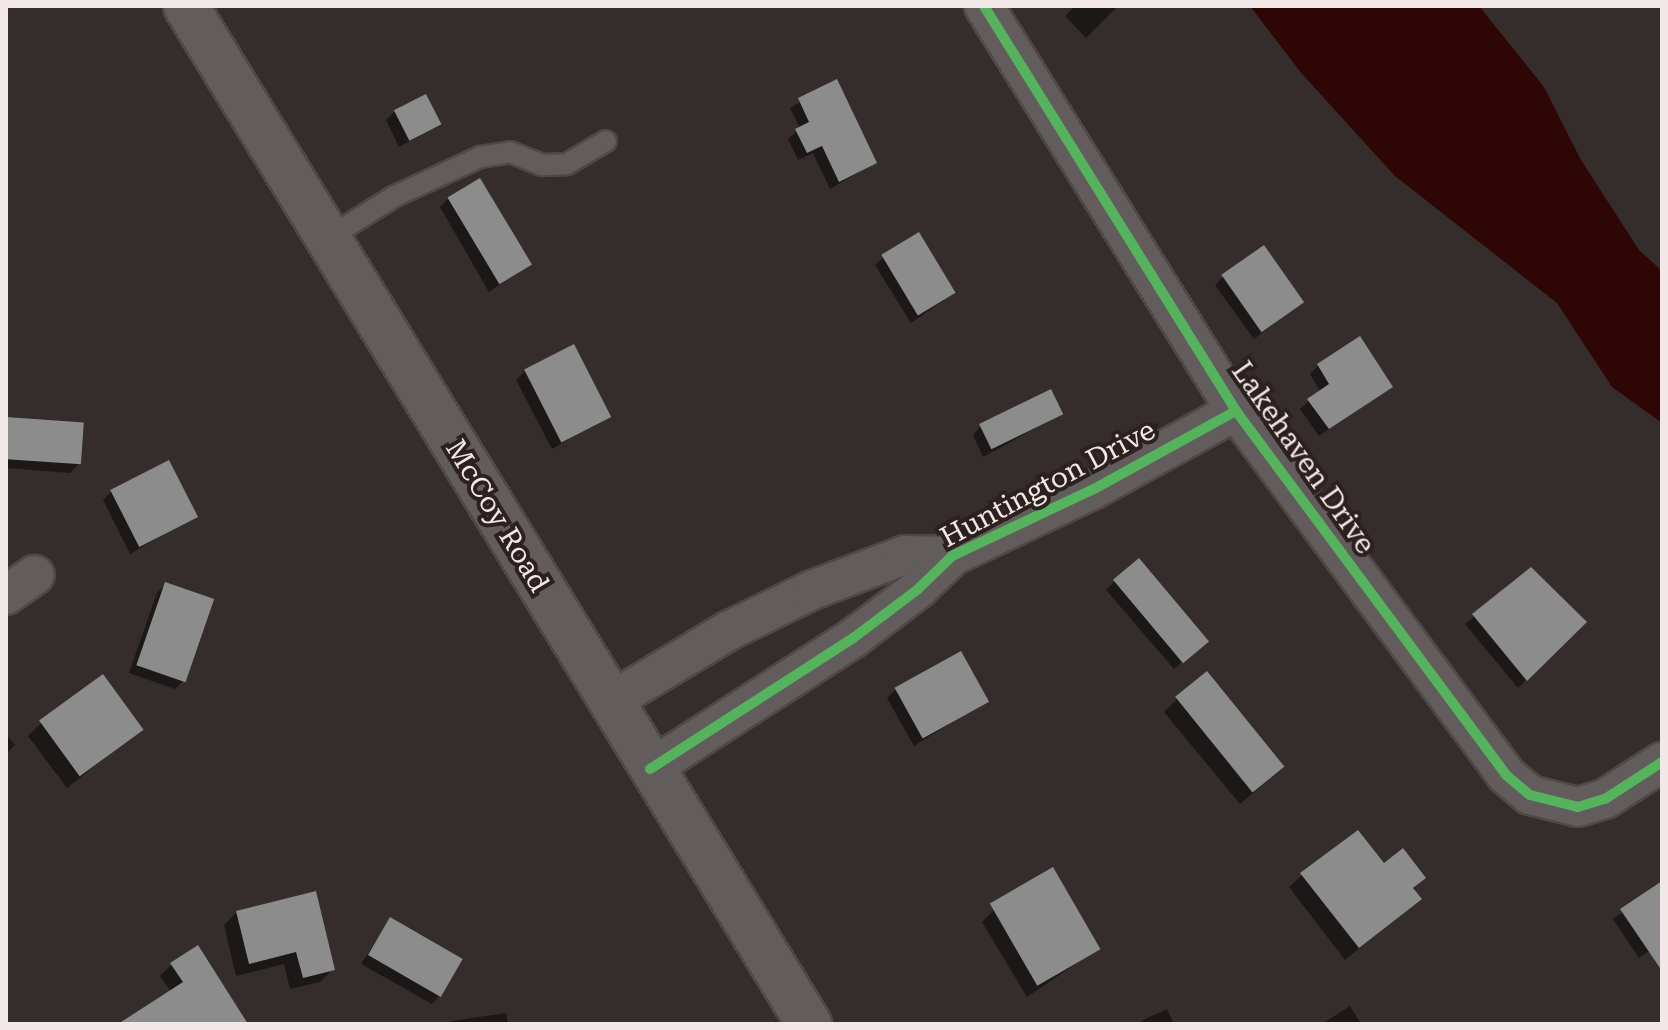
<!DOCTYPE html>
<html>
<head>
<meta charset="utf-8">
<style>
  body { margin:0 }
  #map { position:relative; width:1668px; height:1030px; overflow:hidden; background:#342d2c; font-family:"Roboto Serif",serif }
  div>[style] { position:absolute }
  .water>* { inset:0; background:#2e0605 }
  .shadow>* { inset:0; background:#0007 }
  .building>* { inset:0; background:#8c8c8c; transform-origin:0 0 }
  .roads { filter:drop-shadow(2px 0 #4f4847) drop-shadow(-2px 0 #4f4847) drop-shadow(0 2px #4f4847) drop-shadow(0 -2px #4f4847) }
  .lane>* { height:20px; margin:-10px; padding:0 10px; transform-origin:10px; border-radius:10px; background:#625d5c }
  .street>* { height:38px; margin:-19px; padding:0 19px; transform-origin:19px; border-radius:19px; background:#625d5c }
  .secondary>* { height:44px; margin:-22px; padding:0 22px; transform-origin:22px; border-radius:22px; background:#625d5c }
  .cycleway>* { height:10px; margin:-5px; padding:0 5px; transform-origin:5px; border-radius:5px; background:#56b35d }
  span { translate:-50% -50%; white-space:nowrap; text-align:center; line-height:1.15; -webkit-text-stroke:8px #2d211f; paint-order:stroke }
  .street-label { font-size:28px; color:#f1e8e7 }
  .frame { position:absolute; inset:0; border:8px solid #f1e8e7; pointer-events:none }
</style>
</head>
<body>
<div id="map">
  <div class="water">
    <i style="clip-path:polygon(1250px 6px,1479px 6px,1544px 87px,1581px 160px,1639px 250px,1662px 271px,1662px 423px,1612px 387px,1557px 303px,1395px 176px,1302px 74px)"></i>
  </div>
  <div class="shadow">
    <i style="clip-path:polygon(1075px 6px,1118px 6px,1086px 38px,1065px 16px)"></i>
    <i style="clip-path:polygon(836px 82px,875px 163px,830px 189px,813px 153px,798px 160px,788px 139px,800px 128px,790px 108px)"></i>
    <i style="clip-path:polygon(395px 111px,439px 124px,399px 147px,386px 120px)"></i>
    <i style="clip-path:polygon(448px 199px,529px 265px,489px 292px,440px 207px)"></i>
    <i style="clip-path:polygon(884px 257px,954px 293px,911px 323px,875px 265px)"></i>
    <i style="clip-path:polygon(1224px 276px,1302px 302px,1254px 339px,1215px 285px)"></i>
    <i style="clip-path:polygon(1318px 366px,1391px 387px,1319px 436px,1300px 409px,1320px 391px,1310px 374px)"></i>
    <i style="clip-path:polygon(525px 371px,608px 416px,552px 449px,516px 380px)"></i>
    <i style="clip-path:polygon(1061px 414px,983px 457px,973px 435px,981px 426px)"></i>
    <i style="clip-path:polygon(6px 419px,79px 464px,70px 473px,6px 468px)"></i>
    <i style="clip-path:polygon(111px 492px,195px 516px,130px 554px,103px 500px)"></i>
    <i style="clip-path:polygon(1531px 570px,1584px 622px,1518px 688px,1465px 624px)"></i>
    <i style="clip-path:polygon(1115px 581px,1197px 649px,1174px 669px,1106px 590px)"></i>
    <i style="clip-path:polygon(166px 584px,184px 680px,175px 689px,129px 673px,157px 593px)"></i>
    <i style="clip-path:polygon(896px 689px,986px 701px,914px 746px,887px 698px)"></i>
    <i style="clip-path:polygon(1177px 699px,1270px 779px,1240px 804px,1164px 712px)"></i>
    <i style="clip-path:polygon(41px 723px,141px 729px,67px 788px,28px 736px)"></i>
    <i style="clip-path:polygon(6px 734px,15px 745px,6px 754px)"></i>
    <i style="clip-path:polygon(1383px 865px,1424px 878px,1412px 890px,1419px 899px,1345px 960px,1289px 887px,1302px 875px)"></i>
    <i style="clip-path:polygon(1654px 889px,1662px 891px,1662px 942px,1639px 958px,1613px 919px)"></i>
    <i style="clip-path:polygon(995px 909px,1099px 948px,1027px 997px,982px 922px)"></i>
    <i style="clip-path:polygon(237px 912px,333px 969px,320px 982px,290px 989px,284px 964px,236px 976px,224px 925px)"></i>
    <i style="clip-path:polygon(390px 920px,440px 995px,432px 1004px,361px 964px)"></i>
    <i style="clip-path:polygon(172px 964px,238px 1024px,127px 1024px,172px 993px,160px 976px)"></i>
    <i style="clip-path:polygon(1350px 1006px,1361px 1024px,1322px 1024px)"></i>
    <i style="clip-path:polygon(1167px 1009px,1174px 1024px,1140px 1024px,1143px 1020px)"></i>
    <i style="clip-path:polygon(506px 1013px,508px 1024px,449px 1024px,452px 1021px)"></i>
  </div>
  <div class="building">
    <i style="clip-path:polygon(837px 79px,877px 163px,839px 182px,822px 146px,807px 153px,795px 129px,809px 122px,798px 98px)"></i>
    <i style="left:426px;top:94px;width:34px;height:36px;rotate:63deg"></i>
    <i style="left:480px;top:178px;width:101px;height:38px;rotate:59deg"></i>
    <i style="left:919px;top:232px;width:71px;height:44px;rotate:59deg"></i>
    <i style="left:1264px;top:245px;width:70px;height:52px;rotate:55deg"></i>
    <i style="clip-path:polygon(1360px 336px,1393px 387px,1329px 429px,1307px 399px,1329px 384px,1317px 364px)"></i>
    <i style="left:574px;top:344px;width:82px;height:56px;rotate:63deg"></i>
    <i style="left:1051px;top:389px;width:28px;height:80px;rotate:64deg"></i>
    <i style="left:6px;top:417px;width:78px;height:42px;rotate:4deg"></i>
    <i style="left:169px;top:460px;width:64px;height:66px;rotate:63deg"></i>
    <i style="left:1139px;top:558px;width:109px;height:34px;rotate:50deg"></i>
    <i style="clip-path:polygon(1531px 567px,1587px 622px,1527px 681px,1472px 614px)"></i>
    <i style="left:165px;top:582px;width:52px;height:88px;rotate:19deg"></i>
    <i style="left:961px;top:651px;width:58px;height:76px;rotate:61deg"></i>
    <i style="left:1207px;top:671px;width:123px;height:41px;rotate:51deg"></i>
    <i style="left:103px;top:674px;width:69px;height:79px;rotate:54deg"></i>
    <i style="clip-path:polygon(1358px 830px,1384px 863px,1403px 848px,1426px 878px,1413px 888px,1422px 899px,1359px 948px,1300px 873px)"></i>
    <i style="left:1053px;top:867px;width:95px;height:73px;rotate:60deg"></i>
    <i style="clip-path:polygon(1662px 881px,1662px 971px,1620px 909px)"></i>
    <i style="clip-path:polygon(316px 891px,335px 970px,303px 978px,296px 952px,249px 964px,236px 911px)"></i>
    <i style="left:390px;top:917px;width:84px;height:44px;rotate:30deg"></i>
    <i style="clip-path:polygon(198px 945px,248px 1024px,118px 1024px,183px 982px,170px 963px)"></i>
  </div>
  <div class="roads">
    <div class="lane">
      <i style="left:328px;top:238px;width:79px;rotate:-32.1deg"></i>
      <i style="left:395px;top:196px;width:94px;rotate:-24.6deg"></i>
      <i style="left:480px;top:157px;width:30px;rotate:-9deg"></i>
      <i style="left:510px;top:152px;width:35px;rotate:22deg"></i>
      <i style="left:543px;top:165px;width:24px;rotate:-2deg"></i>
      <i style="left:567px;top:164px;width:45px;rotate:-30.5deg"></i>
    </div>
    <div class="street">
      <i style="left:984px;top:6px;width:477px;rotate:58.1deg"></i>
      <i style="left:1236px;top:411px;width:453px;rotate:53.4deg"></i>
      <i style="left:1506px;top:775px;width:31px;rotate:40deg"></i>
      <i style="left:1530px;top:795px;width:49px;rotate:14deg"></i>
      <i style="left:1578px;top:807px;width:28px;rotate:-17deg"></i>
      <i style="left:1605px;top:799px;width:68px;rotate:-33deg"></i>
      <i style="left:6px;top:595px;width:35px;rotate:-35deg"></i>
      <i style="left:610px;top:702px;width:140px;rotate:-31deg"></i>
      <i style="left:730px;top:630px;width:91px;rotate:-26deg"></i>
      <i style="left:812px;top:590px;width:99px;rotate:-20.6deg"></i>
      <i style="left:905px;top:555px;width:47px;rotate:1.2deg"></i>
      <i style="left:650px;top:769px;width:240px;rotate:-32.8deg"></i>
      <i style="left:852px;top:639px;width:83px;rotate:-37.1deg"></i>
      <i style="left:918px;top:589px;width:47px;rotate:-44.1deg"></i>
      <i style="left:952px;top:556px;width:157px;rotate:-25.3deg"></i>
      <i style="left:1094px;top:489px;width:162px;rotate:-28.8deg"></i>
    </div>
    <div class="secondary">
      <i style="left:186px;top:6px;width:1194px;rotate:58.53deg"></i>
    </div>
  </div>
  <div class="cycleway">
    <i style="left:984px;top:6px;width:477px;rotate:58.1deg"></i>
    <i style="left:1236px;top:411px;width:453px;rotate:53.4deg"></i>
    <i style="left:1506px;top:775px;width:31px;rotate:40deg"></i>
    <i style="left:1530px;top:795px;width:49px;rotate:14deg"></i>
    <i style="left:1578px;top:807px;width:28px;rotate:-17deg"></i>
    <i style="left:1605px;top:799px;width:68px;rotate:-33deg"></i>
    <i style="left:650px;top:769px;width:240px;rotate:-32.8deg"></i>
    <i style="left:852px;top:639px;width:83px;rotate:-37.1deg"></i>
    <i style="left:918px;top:589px;width:47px;rotate:-44.1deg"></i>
    <i style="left:952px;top:556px;width:157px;rotate:-25.3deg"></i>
    <i style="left:1094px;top:489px;width:162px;rotate:-28.8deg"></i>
  </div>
  <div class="street-label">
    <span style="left:1303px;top:458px;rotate:55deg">Lakehaven Drive</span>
    <span style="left:1048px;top:484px;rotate:-28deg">Huntington Drive</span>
    <span style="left:497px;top:516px;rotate:59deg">McCoy Road</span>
  </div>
  <div class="frame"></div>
</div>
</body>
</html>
